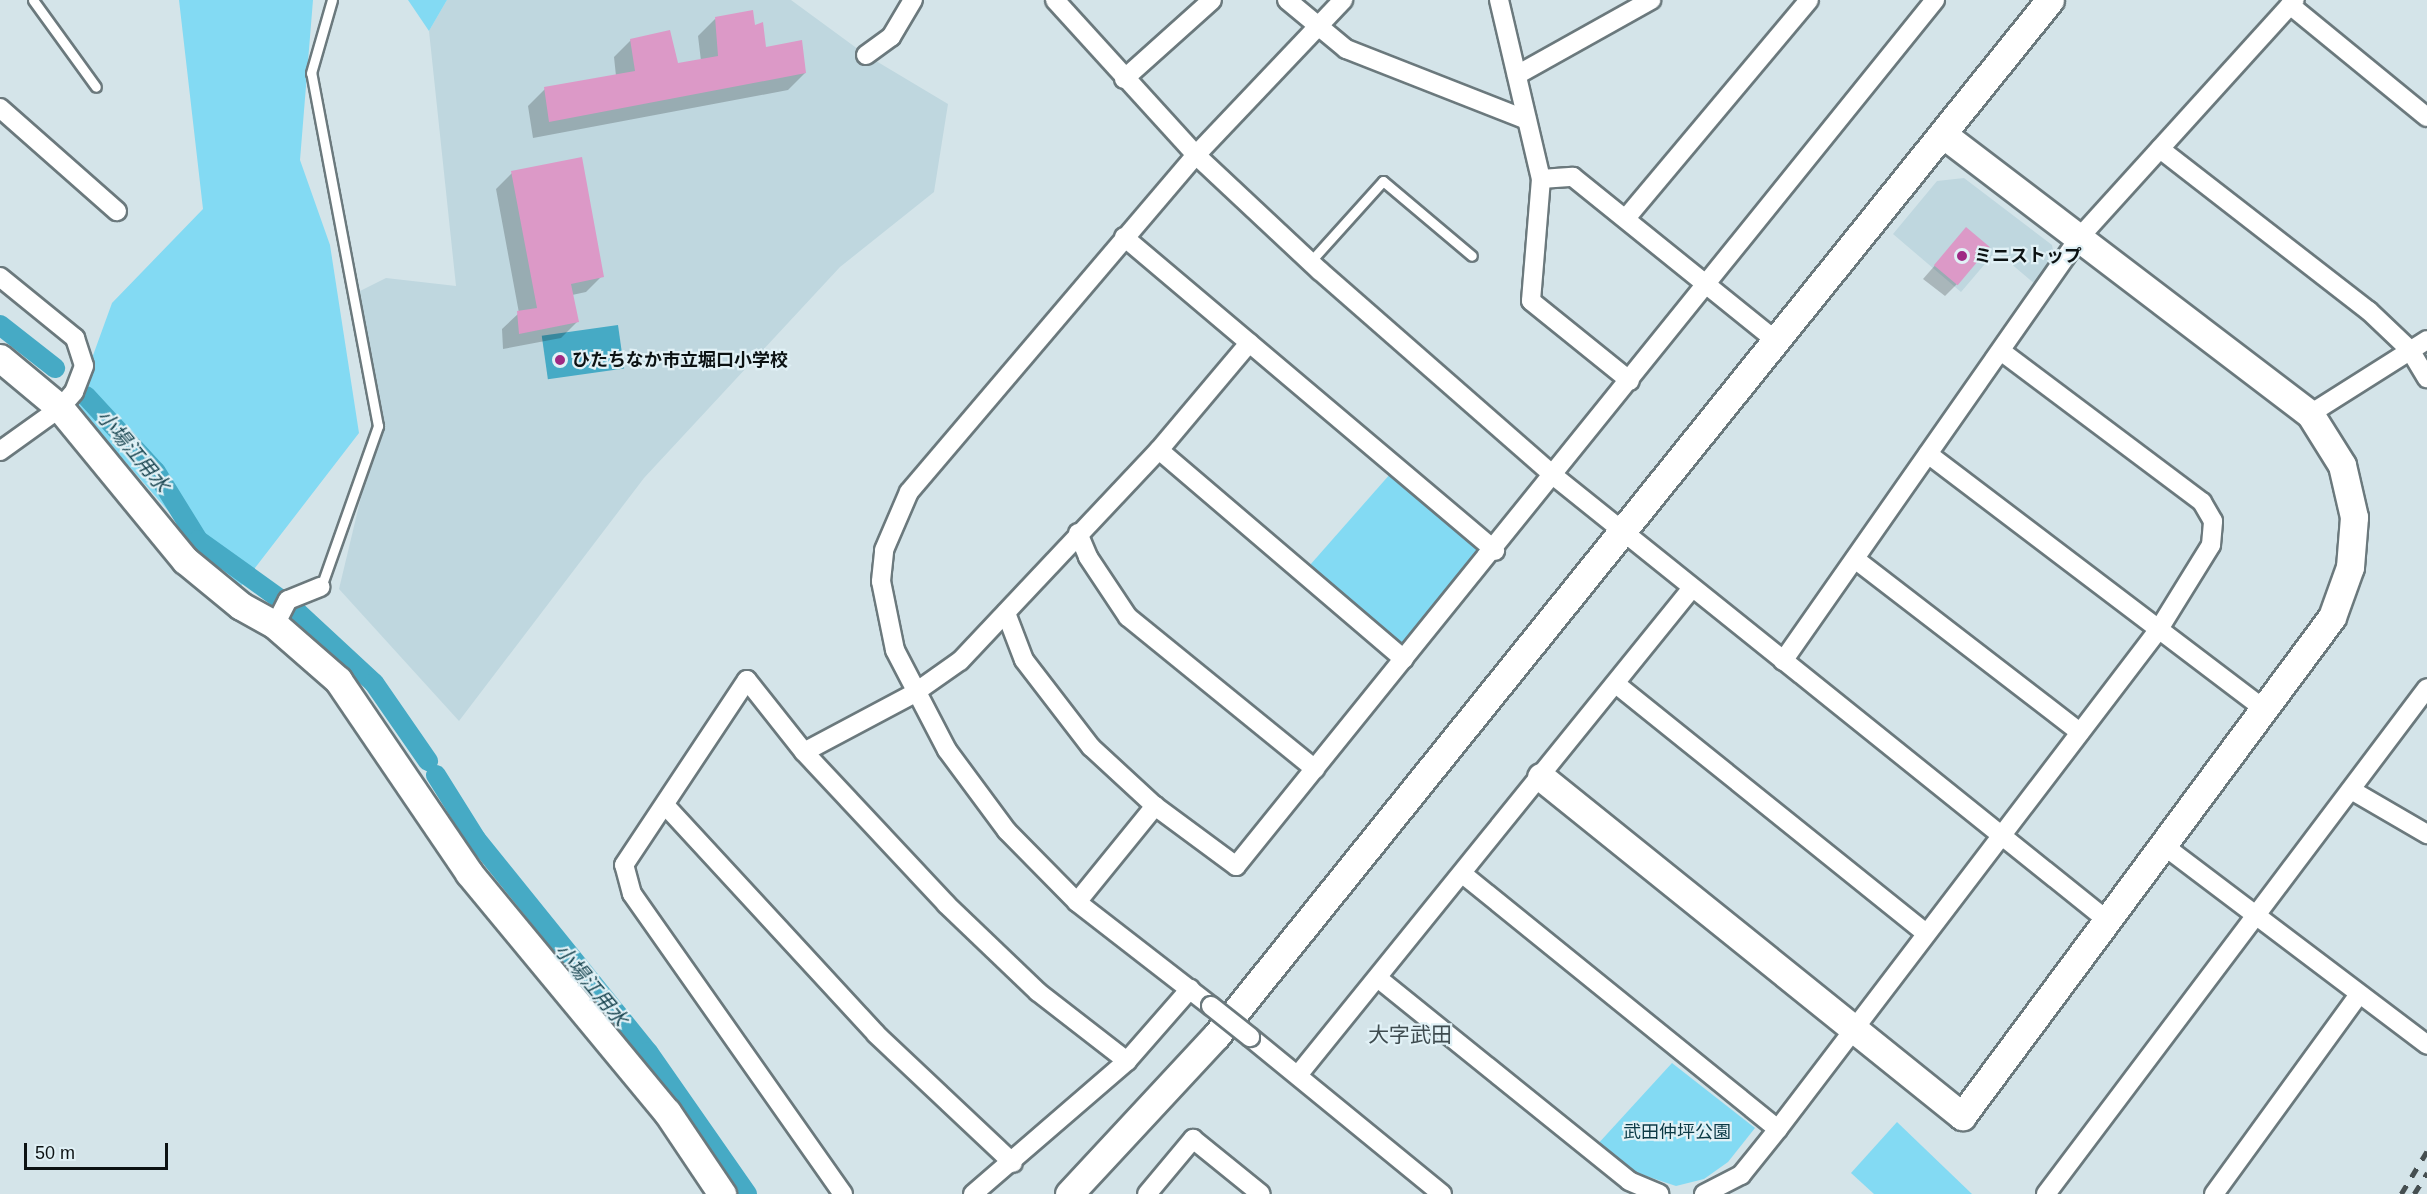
<!DOCTYPE html>
<html>
<head>
<meta charset="utf-8">
<style>
  body { margin:0 }
  #map { position:relative; width:2427px; height:1194px; overflow:hidden; background:#d4e4e9; font-family:Helvetica,"Noto Sans JP",sans-serif }
  div>[style] { position:absolute }
  .built>* { inset:0; background:#bfd7df }
  .green>* { inset:0; background:#83daf3 }
  .water>* { inset:0; background:#46aac5; transform-origin:0 0 }
  .shadow>* { inset:0; background:#0003 }
  .canal>* { height:20px; margin:-10px; padding:0 10px; transform-origin:10px; border-radius:10px; background:#46aac5 }
  .building>* { inset:0; background:#dc99c7; transform-origin:0 0 }
  .roads { filter:drop-shadow(2px 0 #6b797d) drop-shadow(-2px 0 #6b797d) drop-shadow(0 2px #6b797d) drop-shadow(0 -2px #6b797d) }
  .lane>* { height:9px; margin:-4.5px; padding:0 4.5px; transform-origin:4.5px; border-radius:4.5px; background:#fff }
  .street>* { height:18px; margin:-9px; padding:0 9px; transform-origin:9px; border-radius:9px; background:#fff }
  .secondary>* { height:27px; margin:-13.5px; padding:0 13.5px; transform-origin:13.5px; border-radius:13.5px; background:#fff }
  .rail>* { height:4.5px; margin-top:-2.25px; transform-origin:0; background:repeating-linear-gradient(90deg,#464f51 0 10px,transparent 0 20px) }
  .bridges { filter:drop-shadow(2px 0 #6b797d) drop-shadow(-2px 0 #6b797d) drop-shadow(0 2px #6b797d) drop-shadow(0 -2px #6b797d) }
  .street-bridge>* { height:18px; margin:-9px; padding:0 9px; transform-origin:9px; border-radius:9px; background:#fff }
  .dots>* { width:16px; height:16px; translate:-50% -50%; box-sizing:border-box; border:3px solid #e1f1f6; border-radius:50% }
  span { translate:-50% -50%; white-space:nowrap; text-align:center; line-height:1.15; -webkit-text-stroke:4.5px #e1f1f6; paint-order:stroke }
  .poi-label { font-size:18px; color:#0c1213; font-weight:700 }
  .left { translate:0 -50%; text-align:left }
  .park-label { font-size:18px; color:#0a3945 }
  .water-label { font-size:20px; color:#194550; font-style:italic }
  .quarter-label { font-size:21px; color:#3e4b4f }
  .scale { position:absolute; left:24px; top:1143px; width:144px; height:27px; box-sizing:border-box; border:3px solid #0c1213; border-top:0; padding-left:8px; font-size:18px; line-height:21px; white-space:nowrap; color:#0c1213; -webkit-text-stroke:4px #e1f1f6; paint-order:stroke }
</style>
</head>
<body>
<div id="map">
  <div class="built">
    <i style="clip-path:polygon(447px 0,791px 0,866px 55px,948px 104px,934px 192px,840px 267px,644px 478px,459px 721px,339px 589px,378px 426px,354px 294px,386px 278px,456px 286px,429px 31px)"></i>
    <i style="clip-path:polygon(1964px 178px,2052px 245px,2054px 256px,2035px 284px,1996px 251px,1961px 292px,1893px 234px,1937px 181px)"></i>
  </div>
  <div class="green">
    <i style="clip-path:polygon(179px 0,313px 0,300px 160px,330px 245px,359px 433px,238px 590px,75px 405px,112px 303px,203px 209px)"></i>
    <i style="clip-path:polygon(408px 0,447px 0,429px 31px)"></i>
    <i style="clip-path:polygon(1391px 473px,1481px 549px,1408px 643px,1397px 642px,1310px 565px)"></i>
    <i style="clip-path:polygon(1672px 1063px,1755px 1128px,1728px 1162px,1704px 1179px,1676px 1186px,1631px 1171px,1596px 1146px)"></i>
    <i style="clip-path:polygon(1897px 1122px,1972px 1194px,1874px 1194px,1851px 1173px)"></i>
  </div>
  <div class="water">
    <i style="left:618px;top:325px;width:44px;height:77px;rotate:82deg"></i>
  </div>
  <div class="shadow">
    <i style="clip-path:polygon(715px 19px,754px 27px,765px 49px,805px 73px,788px 90px,533px 138px,528px 106px,545px 89px,616px 76px,614px 57px,631px 40px,677px 65px,701px 61px,698px 36px)"></i>
    <i style="clip-path:polygon(512px 173px,602px 276px,586px 292px,572px 295px,577px 322px,561px 338px,503px 349px,502px 329px,519px 313px,496px 189px)"></i>
    <i style="clip-path:polygon(1966px 230px,1957px 284px,1945px 296px,1923px 279px)"></i>
  </div>
  <div class="canal">
    <i style="left:0;top:325px;width:70px;rotate:38deg"></i>
    <i style="left:86px;top:396px;width:103px;rotate:47.4deg"></i>
    <i style="left:156px;top:472px;width:80px;rotate:58.3deg"></i>
    <i style="left:198px;top:540px;width:105px;rotate:35.7deg"></i>
    <i style="left:293px;top:608px;width:110px;rotate:42.8deg"></i>
    <i style="left:374px;top:683px;width:95px;rotate:55.3deg"></i>
    <i style="left:436px;top:775px;width:75px;rotate:58deg"></i>
    <i style="left:476px;top:839px;width:274px;rotate:51.1deg"></i>
    <i style="left:648px;top:1052px;width:173px;rotate:55.1deg"></i>
  </div>
  <div class="building">
    <i style="clip-path:polygon(753px 10px,755px 25px,763px 22px,766px 47px,802px 40px,806px 73px,549px 122px,544px 87px,635px 71px,630px 39px,670px 30px,678px 63px,718px 56px,715px 17px)"></i>
    <i style="clip-path:polygon(582px 157px,604px 277px,571px 284px,579px 322px,519px 334px,517px 311px,537px 308px,511px 171px)"></i>
    <i style="left:1966px;top:227px;width:31px;height:50px;rotate:40deg"></i>
  </div>
  <div class="roads">
    <div class="lane">
      <i style="left:33px;top:0;width:107px;rotate:54.1deg"></i>
      <i style="left:1310px;top:262px;width:109px;rotate:-48deg"></i>
      <i style="left:1383px;top:181px;width:116px;rotate:40.1deg"></i>
      <i style="left:321px;top:587px;width:171px;rotate:-70.5deg"></i>
      <i style="left:378px;top:426px;width:359px;rotate:-100.7deg"></i>
      <i style="left:311px;top:73px;width:76px;rotate:-74deg"></i>
    </div>
    <div class="street">
      <i style="left:1055px;top:0;width:210px;rotate:47.7deg"></i>
      <i style="left:1196px;top:155px;width:170px;rotate:43.1deg"></i>
      <i style="left:1320px;top:271px;width:311px;rotate:41.2deg"></i>
      <i style="left:1554px;top:476px;width:711px;rotate:38.77deg"></i>
      <i style="left:1287px;top:0;width:77px;rotate:39.7deg"></i>
      <i style="left:1346px;top:49px;width:194px;rotate:21.4deg"></i>
      <i style="left:1499px;top:0;width:184px;rotate:76.8deg"></i>
      <i style="left:1541px;top:179px;width:122px;rotate:94.7deg"></i>
      <i style="left:1531px;top:301px;width:127px;rotate:38.9deg"></i>
      <i style="left:2290px;top:5px;width:177px;rotate:39.3deg"></i>
      <i style="left:866px;top:55px;width:31px;rotate:-36deg"></i>
      <i style="left:891px;top:37px;width:43px;rotate:-59.3deg"></i>
      <i style="left:1517px;top:75px;width:154px;rotate:-29.2deg"></i>
      <i style="left:1124px;top:79px;width:118px;rotate:-41.9deg"></i>
      <i style="left:0;top:108px;width:156px;rotate:41.4deg"></i>
      <i style="left:2160px;top:149px;width:264px;rotate:37.8deg"></i>
      <i style="left:2369px;top:311px;width:57px;rotate:43.6deg"></i>
      <i style="left:2410px;top:350px;width:33px;rotate:59deg"></i>
      <i style="left:1541px;top:179px;width:32px;rotate:-4deg"></i>
      <i style="left:1573px;top:177px;width:260px;rotate:38.9deg"></i>
      <i style="left:1627px;top:217px;width:283px;rotate:-50deg"></i>
      <i style="left:1124px;top:237px;width:486px;rotate:40.2deg"></i>
      <i style="left:0;top:277px;width:97px;rotate:39.1deg"></i>
      <i style="left:75px;top:338px;width:29px;rotate:72deg"></i>
      <i style="left:84px;top:366px;width:28px;rotate:111deg"></i>
      <i style="left:74px;top:392px;width:21px;rotate:131deg"></i>
      <i style="left:60px;top:408px;width:74px;rotate:144.4deg"></i>
      <i style="left:2310px;top:414px;width:138px;rotate:-32.3deg"></i>
      <i style="left:1159px;top:450px;width:322px;rotate:40.5deg"></i>
      <i style="left:1928px;top:454px;width:422px;rotate:37.2deg"></i>
      <i style="left:1078px;top:533px;width:26px;rotate:67deg"></i>
      <i style="left:1088px;top:557px;width:72px;rotate:56.3deg"></i>
      <i style="left:1128px;top:617px;width:241px;rotate:39.1deg"></i>
      <i style="left:1855px;top:559px;width:284px;rotate:37.6deg"></i>
      <i style="left:1006px;top:613px;width:50px;rotate:69deg"></i>
      <i style="left:1024px;top:660px;width:110px;rotate:52.4deg"></i>
      <i style="left:1091px;top:747px;width:87px;rotate:42.7deg"></i>
      <i style="left:1155px;top:806px;width:101px;rotate:36.5deg"></i>
      <i style="left:1236px;top:866px;width:1113px;rotate:-51.09deg"></i>
      <i style="left:275px;top:625px;width:28px;rotate:-63deg"></i>
      <i style="left:288px;top:600px;width:35px;rotate:-22deg"></i>
      <i style="left:1783px;top:661px;width:516px;rotate:-55.02deg"></i>
      <i style="left:2079px;top:238px;width:321px;rotate:-47.8deg"></i>
      <i style="left:1616px;top:684px;width:398px;rotate:38.8deg"></i>
      <i style="left:804px;top:752px;width:123px;rotate:-28deg"></i>
      <i style="left:913px;top:694px;width:57px;rotate:-35.1deg"></i>
      <i style="left:960px;top:661px;width:290px;rotate:-46.7deg"></i>
      <i style="left:1159px;top:450px;width:140px;rotate:-49.9deg"></i>
      <i style="left:2353px;top:791px;width:86px;rotate:30.2deg"></i>
      <i style="left:665px;top:805px;width:311px;rotate:47.3deg"></i>
      <i style="left:876px;top:1034px;width:188px;rotate:43.3deg"></i>
      <i style="left:2163px;top:845px;width:331px;rotate:37.1deg"></i>
      <i style="left:1464px;top:875px;width:404px;rotate:39deg"></i>
      <i style="left:1077px;top:902px;width:124px;rotate:-50.9deg"></i>
      <i style="left:1379px;top:979px;width:321px;rotate:38.9deg"></i>
      <i style="left:1629px;top:1181px;width:33px;rotate:23deg"></i>
      <i style="left:1211px;top:1006px;width:170px;rotate:-142.2deg"></i>
      <i style="left:1077px;top:902px;width:100px;rotate:-134.6deg"></i>
      <i style="left:1007px;top:831px;width:101px;rotate:-126.5deg"></i>
      <i style="left:947px;top:750px;width:113px;rotate:-117.5deg"></i>
      <i style="left:895px;top:650px;width:70px;rotate:-101.5deg"></i>
      <i style="left:881px;top:581px;width:31px;rotate:-84deg"></i>
      <i style="left:884px;top:550px;width:63px;rotate:-66.7deg"></i>
      <i style="left:909px;top:492px;width:443px;rotate:-49.6deg"></i>
      <i style="left:1196px;top:155px;width:214px;rotate:-46.5deg"></i>
      <i style="left:1250px;top:1037px;width:248px;rotate:39.3deg"></i>
      <i style="left:1298px;top:1075px;width:626px;rotate:-51.03deg"></i>
      <i style="left:843px;top:1194px;width:367px;rotate:-125.1deg"></i>
      <i style="left:632px;top:894px;width:30px;rotate:-105deg"></i>
      <i style="left:624px;top:865px;width:222px;rotate:-56.4deg"></i>
      <i style="left:747px;top:680px;width:92px;rotate:51.6deg"></i>
      <i style="left:804px;top:752px;width:208px;rotate:46.9deg"></i>
      <i style="left:946px;top:904px;width:127px;rotate:43.7deg"></i>
      <i style="left:1038px;top:992px;width:113px;rotate:37.8deg"></i>
      <i style="left:973px;top:1194px;width:203px;rotate:-40.8deg"></i>
      <i style="left:1127px;top:1061px;width:96px;rotate:-48.8deg"></i>
      <i style="left:1147px;top:1194px;width:72px;rotate:-50.1deg"></i>
      <i style="left:1193px;top:1139px;width:87px;rotate:39deg"></i>
      <i style="left:1704px;top:1194px;width:42px;rotate:-27.2deg"></i>
      <i style="left:1741px;top:1175px;width:59px;rotate:-51.2deg"></i>
      <i style="left:1778px;top:1129px;width:629px;rotate:-52.69deg"></i>
      <i style="left:2159px;top:629px;width:99px;rotate:-58.2deg"></i>
      <i style="left:2211px;top:545px;width:24px;rotate:-85deg"></i>
      <i style="left:2213px;top:521px;width:22px;rotate:-120deg"></i>
      <i style="left:2202px;top:502px;width:250px;rotate:-143.1deg"></i>
      <i style="left:2046px;top:1194px;width:633px;rotate:-53.02deg"></i>
      <i style="left:2214px;top:1194px;width:245px;rotate:-54deg"></i>
    </div>
    <div class="secondary">
      <i style="left:0;top:358px;width:78px;rotate:39.8deg"></i>
      <i style="left:60px;top:408px;width:197px;rotate:50.6deg"></i>
      <i style="left:185px;top:560px;width:72px;rotate:39.4deg"></i>
      <i style="left:241px;top:606px;width:39px;rotate:29deg"></i>
      <i style="left:275px;top:625px;width:84px;rotate:41.1deg"></i>
      <i style="left:338px;top:680px;width:233px;rotate:55.8deg"></i>
      <i style="left:469px;top:873px;width:310px;rotate:50.4deg"></i>
      <i style="left:667px;top:1112px;width:99px;rotate:56.1deg"></i>
      <i style="left:1541px;top:777px;width:541px;rotate:38.84deg"></i>
      <i style="left:1962px;top:1116px;width:621px;rotate:-53.44deg"></i>
      <i style="left:2332px;top:617px;width:53px;rotate:-70.2deg"></i>
      <i style="left:2350px;top:567px;width:50px;rotate:-85.4deg"></i>
      <i style="left:2354px;top:517px;width:53px;rotate:-103deg"></i>
      <i style="left:2342px;top:465px;width:60px;rotate:-122.1deg"></i>
      <i style="left:2310px;top:414px;width:462px;rotate:-142.7deg"></i>
      <i style="left:1069px;top:1194px;width:216px;rotate:-47.1deg"></i>
      <i style="left:1216px;top:1036px;width:1330px;rotate:-51.17deg"></i>
    </div>
  </div>
  <div class="rail">
    <i style="left:2401px;top:1194px;width:50px;rotate:-58.8deg"></i>
    <i style="left:2414px;top:1194px;width:25px;rotate:-58deg"></i>
  </div>
  <div class="bridges">
    <div class="street-bridge">
      <i style="left:1211px;top:1006px;width:50px;rotate:38.5deg"></i>
    </div>
  </div>
  <div class="dots">
    <i style="left:1962px;top:256px;background:#9f2a84"></i>
    <i style="left:560px;top:360px;background:#9f2a84"></i>
  </div>
  <div class="poi-label">
    <span class="left" style="left:1974px;top:256px">ミニストップ</span>
    <span class="left" style="left:572px;top:360px">ひたちなか市立堀口小学校</span>
  </div>
  <div class="park-label">
    <span style="left:1677px;top:1132px">武田仲坪公園</span>
  </div>
  <div class="water-label">
    <span style="left:133px;top:451px;rotate:50deg">小場江用水</span>
    <span style="left:591px;top:985px;rotate:50deg">小場江用水</span>
  </div>
  <div class="quarter-label">
    <span style="left:1410px;top:1035px">大字武田</span>
  </div>
  <div class="scale">50 m</div>
</div>
</body>
</html>
